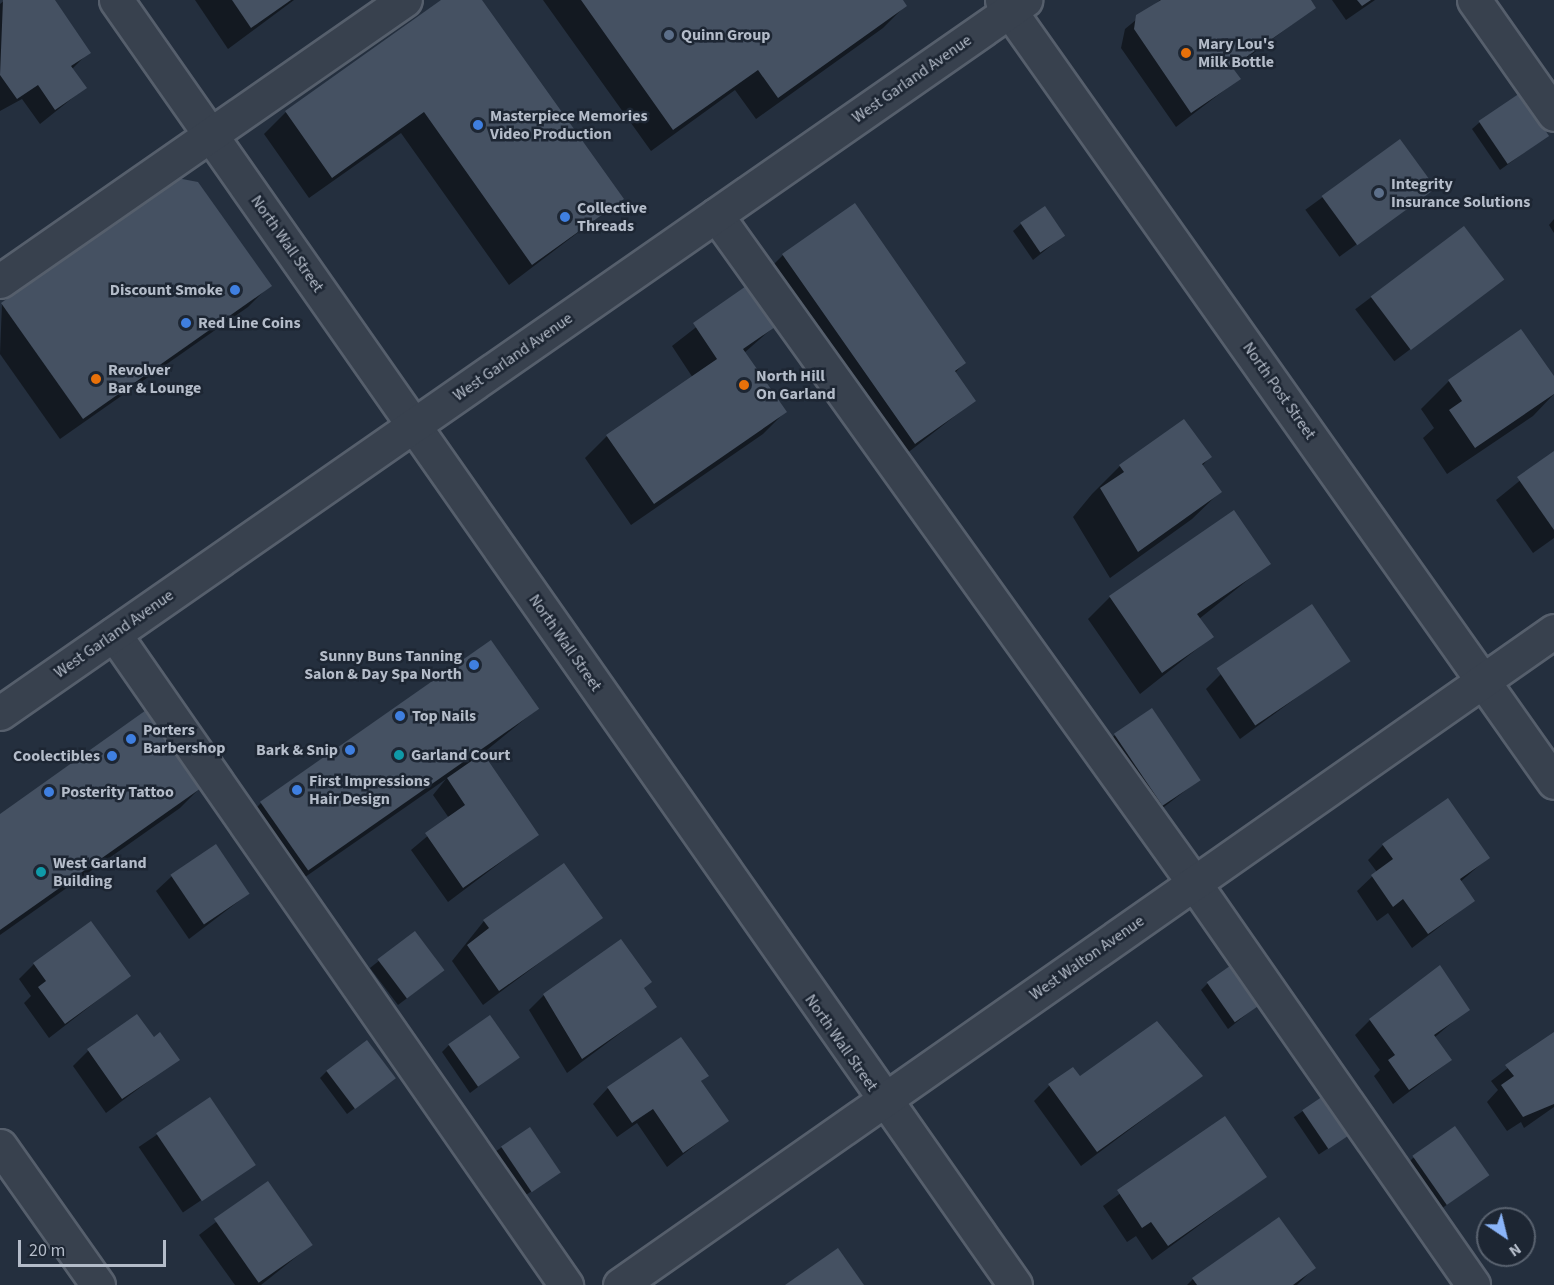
<!DOCTYPE html>
<html>
<head>
<meta charset="utf-8">
<style>
  body { margin:0 }
  #map { position:relative; width:1554px; height:1285px; overflow:hidden; background:#242f3e; font-family:"Source Sans 3",sans-serif }
  div>[style] { position:absolute }
  .shadow>* { inset:0; background:#0007; transform-origin:0 0 }
  .building>* { inset:0; background:#455162; transform-origin:0 0 }
  .roads { filter:drop-shadow(2px 0 #565f6c) drop-shadow(-2px 0 #565f6c) drop-shadow(0 2px #565f6c) drop-shadow(0 -2px #565f6c) }
  .minor>* { height:33px; margin:-16.5px; padding:0 16.5px; transform-origin:16.5px; border-radius:16.5px; background:#38414e }
  .dots>* { width:16px; height:16px; translate:-50% -50%; box-sizing:border-box; border:3px solid #1d2633; border-radius:50% }
  span { translate:-50% -50%; white-space:nowrap; text-align:center; line-height:1.15; -webkit-text-stroke:5px #1d2633; paint-order:stroke }
  .poi-label { font-size:16px; color:#b4bcc9; font-weight:700 }
  .left { translate:0 -50%; text-align:left }
  .right { translate:-100% -50%; text-align:right }
  .street-label { font-size:16px; color:#b4bcc9 }
  .north { position:absolute; left:1476px; top:1207px; width:60px; height:60px; box-sizing:border-box; background:#1d2633; border:2px solid #59626f; border-radius:50%; rotate:145deg; font-size:16px; font-weight:700; line-height:24px; text-align:center; color:#b4bcc9 }
  .north::after { content:''; display:block; margin:auto; width:21px; height:27px; background:#8ab4f8; clip-path:polygon(50% 0,100% 100%,50% 72%,0 100%) }
  .scale { position:absolute; left:18px; top:1240px; width:148px; height:27px; box-sizing:border-box; border:3px solid #b4bcc9; border-top:0; padding-left:8px; font-size:18px; line-height:21px; white-space:nowrap; color:#b4bcc9; -webkit-text-stroke:4px #1d2633; paint-order:stroke }
</style>
</head>
<body>
<div id="map">
  <div class="shadow">
    <i style="clip-path:polygon(5px 0,53px 0,89px 52px,72px 69px,85px 88px,40px 124px,22px 99px,0 111px,0 4px)"></i>
    <i style="clip-path:polygon(195px 0,294px 0,228px 49px)"></i>
    <i style="clip-path:polygon(444px 0,480px 0,622px 199px,509px 285px,401px 133px,309px 198px,264px 134px,286px 112px)"></i>
    <i style="clip-path:polygon(543px 0,901px 0,905px 6px,883px 28px,756px 119px,735px 90px,651px 151px)"></i>
    <i style="clip-path:polygon(1160px 0,1309px 0,1314px 8px,1232px 69px,1239px 79px,1176px 127px,1121px 48px,1125px 29px)"></i>
    <i style="clip-path:polygon(1332px 0,1375px 0,1346px 20px)"></i>
    <i style="clip-path:polygon(1480px 122px,1547px 136px,1500px 170px,1472px 129px)"></i>
    <i style="left:1400px;top:141px;width:58px;height:117px;rotate:54deg"></i>
    <i style="clip-path:polygon(1554px 219px,1554px 233px,1549px 225px)"></i>
    <i style="clip-path:polygon(1021px 224px,1063px 236px,1033px 260px,1013px 231px)"></i>
    <i style="left:1463px;top:228px;width:65px;height:135px;rotate:53deg"></i>
    <i style="clip-path:polygon(783px 255px,964px 363px,955px 373px,974px 401px,892px 465px,761px 277px)"></i>
    <i style="clip-path:polygon(270px 285px,248px 307px,60px 439px,0 354px,2px 304px)"></i>
    <i style="clip-path:polygon(749px 286px,776px 325px,744px 353px,785px 412px,763px 434px,631px 525px,585px 458px,607px 436px,693px 378px,672px 346px)"></i>
    <i style="clip-path:polygon(1521px 331px,1554px 379px,1554px 394px,1533px 416px,1447px 474px,1423px 438px,1434px 428px,1421px 409px,1449px 381px)"></i>
    <i style="clip-path:polygon(1554px 453px,1554px 538px,1533px 553px,1496px 500px)"></i>
    <i style="clip-path:polygon(1210px 457px,1202px 466px,1220px 492px,1192px 519px,1110px 578px,1073px 517px,1092px 494px,1120px 466px)"></i>
    <i style="clip-path:polygon(1233px 512px,1269px 563px,1199px 619px,1212px 637px,1140px 694px,1088px 619px,1110px 597px)"></i>
    <i style="clip-path:polygon(1348px 660px,1240px 739px,1206px 689px,1221px 674px)"></i>
    <i style="clip-path:polygon(537px 709px,482px 754px,537px 835px,448px 902px,411px 850px,449px 818px,433px 795px,446px 779px,285px 891px,239px 825px,261px 803px)"></i>
    <i style="clip-path:polygon(1115px 735px,1199px 780px,1147px 820px,1100px 750px)"></i>
    <i style="clip-path:polygon(202px 786px,180px 808px,0 935px,0 815px)"></i>
    <i style="clip-path:polygon(1383px 845px,1488px 858px,1460px 882px,1473px 901px,1412px 948px,1388px 913px,1377px 921px,1357px 891px,1377px 872px,1368px 860px)"></i>
    <i style="clip-path:polygon(172px 876px,248px 894px,189px 939px,156px 891px)"></i>
    <i style="clip-path:polygon(601px 917px,483px 1005px,452px 961px,484px 921px)"></i>
    <i style="clip-path:polygon(414px 933px,435px 977px,398px 1005px,370px 968px)"></i>
    <i style="clip-path:polygon(34px 964px,129px 976px,49px 1038px,24px 1003px,31px 996px,19px 979px)"></i>
    <i style="clip-path:polygon(1208px 983px,1263px 1001px,1228px 1029px,1201px 990px)"></i>
    <i style="clip-path:polygon(643px 989px,655px 1007px,567px 1073px,529px 1010px,544px 995px)"></i>
    <i style="clip-path:polygon(1468px 1009px,1435px 1037px,1451px 1060px,1393px 1104px,1374px 1076px,1380px 1070px,1355px 1035px,1370px 1020px)"></i>
    <i style="clip-path:polygon(1554px 1033px,1554px 1107px,1524px 1128px,1521px 1122px,1507px 1131px,1487px 1102px,1498px 1090px,1491px 1081px)"></i>
    <i style="clip-path:polygon(154px 1039px,178px 1059px,106px 1113px,73px 1066px,88px 1051px)"></i>
    <i style="clip-path:polygon(449px 1045px,518px 1057px,470px 1093px,442px 1052px)"></i>
    <i style="clip-path:polygon(1178px 1046px,1201px 1076px,1081px 1166px,1034px 1101px,1049px 1086px)"></i>
    <i style="clip-path:polygon(327px 1071px,394px 1078px,347px 1114px,320px 1078px)"></i>
    <i style="clip-path:polygon(707px 1076px,700px 1082px,727px 1120px,667px 1167px,637px 1123px,617px 1137px,593px 1104px,608px 1088px)"></i>
    <i style="left:1331px;top:1092px;width:45px;height:45px;rotate:56deg"></i>
    <i style="left:210px;top:1099px;width:79px;height:86px;rotate:56deg"></i>
    <i style="clip-path:polygon(1224px 1118px,1265px 1177px,1152px 1260px,1136px 1236px,1127px 1242px,1103px 1206px)"></i>
    <i style="left:529px;top:1129px;width:53px;height:43px;rotate:56deg"></i>
    <i style="clip-path:polygon(1413px 1158px,1487px 1175px,1429px 1218px,1398px 1173px)"></i>
    <i style="clip-path:polygon(267px 1183px,311px 1245px,261px 1285px,235px 1285px,199px 1235px)"></i>
    <i style="clip-path:polygon(1314px 1268px,1297px 1285px,1187px 1285px,1193px 1279px)"></i>
  </div>
  <div class="building">
    <i style="clip-path:polygon(3px 0,55px 0,91px 53px,71px 66px,87px 88px,55px 110px,38px 85px,17px 99px,0 75px)"></i>
    <i style="clip-path:polygon(232px 0,291px 0,251px 28px)"></i>
    <i style="clip-path:polygon(441px 0,482px 0,624px 199px,532px 265px,424px 112px,332px 178px,285px 111px)"></i>
    <i style="clip-path:polygon(581px 0,903px 0,907px 6px,778px 98px,758px 70px,673px 130px)"></i>
    <i style="clip-path:polygon(1161px 0,1311px 0,1316px 8px,1232px 67px,1241px 79px,1191px 113px,1134px 29px,1136px 15px)"></i>
    <i style="clip-path:polygon(1357px 0,1371px 0,1362px 6px)"></i>
    <i style="left:1520px;top:93px;width:52px;height:50px;rotate:56deg"></i>
    <i style="left:1400px;top:139px;width:61px;height:97px;rotate:54deg"></i>
    <i style="clip-path:polygon(177px 178px,198px 182px,272px 286px,83px 419px,1px 303px)"></i>
    <i style="clip-path:polygon(855px 203px,966px 363px,955px 371px,976px 401px,915px 444px,782px 254px)"></i>
    <i style="left:1045px;top:206px;width:36px;height:30px;rotate:56deg"></i>
    <i style="left:1464px;top:226px;width:67px;height:117px;rotate:53deg"></i>
    <i style="clip-path:polygon(749px 284px,778px 325px,743px 349px,787px 412px,654px 504px,606px 435px,717px 359px,693px 323px)"></i>
    <i style="clip-path:polygon(1521px 329px,1554px 376px,1554px 394px,1475px 448px,1449px 410px,1462px 401px,1448px 380px)"></i>
    <i style="clip-path:polygon(1184px 419px,1212px 457px,1202px 464px,1222px 492px,1138px 552px,1100px 488px,1124px 472px,1119px 465px)"></i>
    <i style="clip-path:polygon(1554px 451px,1554px 530px,1517px 477px)"></i>
    <i style="clip-path:polygon(1234px 510px,1271px 564px,1197px 614px,1214px 637px,1162px 673px,1109px 596px)"></i>
    <i style="left:1312px;top:604px;width:69px;height:115px;rotate:56deg"></i>
    <i style="left:491px;top:640px;width:84px;height:282px;rotate:55deg"></i>
    <i style="clip-path:polygon(149px 708px,204px 786px,0 930px,0 814px)"></i>
    <i style="left:1152px;top:708px;width:87px;height:46px;rotate:56deg"></i>
    <i style="clip-path:polygon(483px 753px,539px 835px,463px 888px,425px 833px,465px 805px,447px 778px)"></i>
    <i style="clip-path:polygon(1448px 798px,1490px 858px,1460px 879px,1475px 901px,1428px 934px,1403px 899px,1393px 907px,1371px 875px,1393px 859px,1382px 844px)"></i>
    <i style="left:216px;top:844px;width:60px;height:55px;rotate:56deg"></i>
    <i style="clip-path:polygon(564px 863px,603px 918px,499px 991px,467px 945px,489px 928px,483px 920px)"></i>
    <i style="clip-path:polygon(91px 921px,131px 976px,65px 1024px,38px 987px,46px 981px,33px 963px)"></i>
    <i style="left:415px;top:931px;width:49px;height:47px;rotate:53deg"></i>
    <i style="clip-path:polygon(621px 939px,652px 982px,644px 988px,657px 1007px,582px 1059px,543px 994px)"></i>
    <i style="left:1237px;top:961px;width:49px;height:37px;rotate:55deg"></i>
    <i style="clip-path:polygon(1440px 965px,1470px 1010px,1434px 1035px,1452px 1060px,1409px 1090px,1388px 1060px,1395px 1055px,1369px 1019px)"></i>
    <i style="clip-path:polygon(137px 1014px,154px 1037px,160px 1032px,180px 1060px,122px 1099px,87px 1049px)"></i>
    <i style="left:490px;top:1015px;width:52px;height:51px;rotate:55deg"></i>
    <i style="clip-path:polygon(1157px 1021px,1203px 1076px,1097px 1152px,1048px 1084px,1073px 1067px,1080px 1076px)"></i>
    <i style="clip-path:polygon(1554px 1032px,1554px 1104px,1523px 1117px,1501px 1085px,1514px 1076px,1505px 1065px)"></i>
    <i style="clip-path:polygon(681px 1037px,709px 1076px,701px 1081px,729px 1121px,683px 1153px,653px 1109px,632px 1123px,607px 1087px)"></i>
    <i style="left:367px;top:1040px;width:48px;height:51px;rotate:53deg"></i>
    <i style="left:1332px;top:1090px;width:47px;height:36px;rotate:56deg"></i>
    <i style="left:210px;top:1097px;width:82px;height:65px;rotate:56deg"></i>
    <i style="clip-path:polygon(1225px 1116px,1267px 1177px,1168px 1246px,1151px 1222px,1142px 1228px,1117px 1190px)"></i>
    <i style="left:1455px;top:1126px;width:60px;height:52px;rotate:55deg"></i>
    <i style="left:530px;top:1127px;width:55px;height:35px;rotate:56deg"></i>
    <i style="left:268px;top:1181px;width:78px;height:66px;rotate:55deg"></i>
    <i style="clip-path:polygon(1279px 1217px,1316px 1268px,1293px 1285px,1197px 1285px,1192px 1278px)"></i>
    <i style="clip-path:polygon(838px 1248px,864px 1285px,785px 1285px)"></i>
  </div>
  <div class="roads">
    <div class="minor">
      <i style="left:116px;top:0;width:1568px;rotate:55.02deg"></i>
      <i style="left:1002px;top:0;width:957px;rotate:54.78deg"></i>
      <i style="left:1474px;top:0;width:139px;rotate:54.9deg"></i>
      <i style="left:716px;top:215px;width:821px;rotate:54.41deg"></i>
      <i style="left:1194px;top:883px;width:489px;rotate:55.2deg"></i>
      <i style="left:0;top:281px;width:493px;rotate:-34.8deg"></i>
      <i style="left:114px;top:634px;width:793px;rotate:55.23deg"></i>
      <i style="left:0;top:713px;width:1249px;rotate:-34.82deg"></i>
      <i style="left:0;top:1146px;width:170px;rotate:54.8deg"></i>
      <i style="left:620px;top:1285px;width:1140px;rotate:-35deg"></i>
    </div>
  </div>
  <div class="dots">
    <i style="left:669px;top:35px;background:#5c6f8a"></i>
    <i style="left:1186px;top:53px;background:#e8710a"></i>
    <i style="left:478px;top:125px;background:#3f7fe0"></i>
    <i style="left:1379px;top:193px;background:#5c6f8a"></i>
    <i style="left:565px;top:217px;background:#3f7fe0"></i>
    <i style="left:235px;top:290px;background:#3f7fe0"></i>
    <i style="left:186px;top:323px;background:#3f7fe0"></i>
    <i style="left:96px;top:379px;background:#e8710a"></i>
    <i style="left:744px;top:385px;background:#e8710a"></i>
    <i style="left:474px;top:665px;background:#3f7fe0"></i>
    <i style="left:400px;top:716px;background:#3f7fe0"></i>
    <i style="left:131px;top:739px;background:#3f7fe0"></i>
    <i style="left:350px;top:750px;background:#3f7fe0"></i>
    <i style="left:399px;top:755px;background:#0f9aa8"></i>
    <i style="left:112px;top:756px;background:#3f7fe0"></i>
    <i style="left:297px;top:790px;background:#3f7fe0"></i>
    <i style="left:49px;top:792px;background:#3f7fe0"></i>
    <i style="left:41px;top:872px;background:#0f9aa8"></i>
  </div>
  <div class="poi-label">
    <span class="left" style="left:681px;top:35px">Quinn Group</span>
    <span class="left" style="left:1198px;top:53px">Mary Lou's<br>Milk Bottle</span>
    <span class="left" style="left:490px;top:125px">Masterpiece Memories<br>Video Production</span>
    <span class="left" style="left:1391px;top:193px">Integrity<br>Insurance Solutions</span>
    <span class="left" style="left:577px;top:217px">Collective<br>Threads</span>
    <span class="right" style="left:223px;top:290px">Discount Smoke</span>
    <span class="left" style="left:198px;top:323px">Red Line Coins</span>
    <span class="left" style="left:108px;top:379px">Revolver<br>Bar &amp; Lounge</span>
    <span class="left" style="left:756px;top:385px">North Hill<br>On Garland</span>
    <span class="right" style="left:462px;top:665px">Sunny Buns Tanning<br>Salon &amp; Day Spa North</span>
    <span class="left" style="left:412px;top:716px">Top Nails</span>
    <span class="left" style="left:143px;top:739px">Porters<br>Barbershop</span>
    <span class="right" style="left:338px;top:750px">Bark &amp; Snip</span>
    <span class="left" style="left:411px;top:755px">Garland Court</span>
    <span class="right" style="left:100px;top:756px">Coolectibles</span>
    <span class="left" style="left:309px;top:790px">First Impressions<br>Hair Design</span>
    <span class="left" style="left:61px;top:792px">Posterity Tattoo</span>
    <span class="left" style="left:53px;top:872px">West Garland<br>Building</span>
  </div>
  <div class="street-label">
    <span style="left:912px;top:79px;rotate:-35deg">West Garland Avenue</span>
    <span style="left:287px;top:244px;rotate:55deg">North Wall Street</span>
    <span style="left:513px;top:357px;rotate:-35deg">West Garland Avenue</span>
    <span style="left:1279px;top:391px;rotate:55deg">North Post Street</span>
    <span style="left:114px;top:634px;rotate:-35deg">West Garland Avenue</span>
    <span style="left:565px;top:643px;rotate:55deg">North Wall Street</span>
    <span style="left:1087px;top:958px;rotate:-35deg">West Walton Avenue</span>
    <span style="left:841px;top:1043px;rotate:55deg">North Wall Street</span>
  </div>
  <div class="north">N</div>
  <div class="scale">20 m</div>
</div>
</body>
</html>
